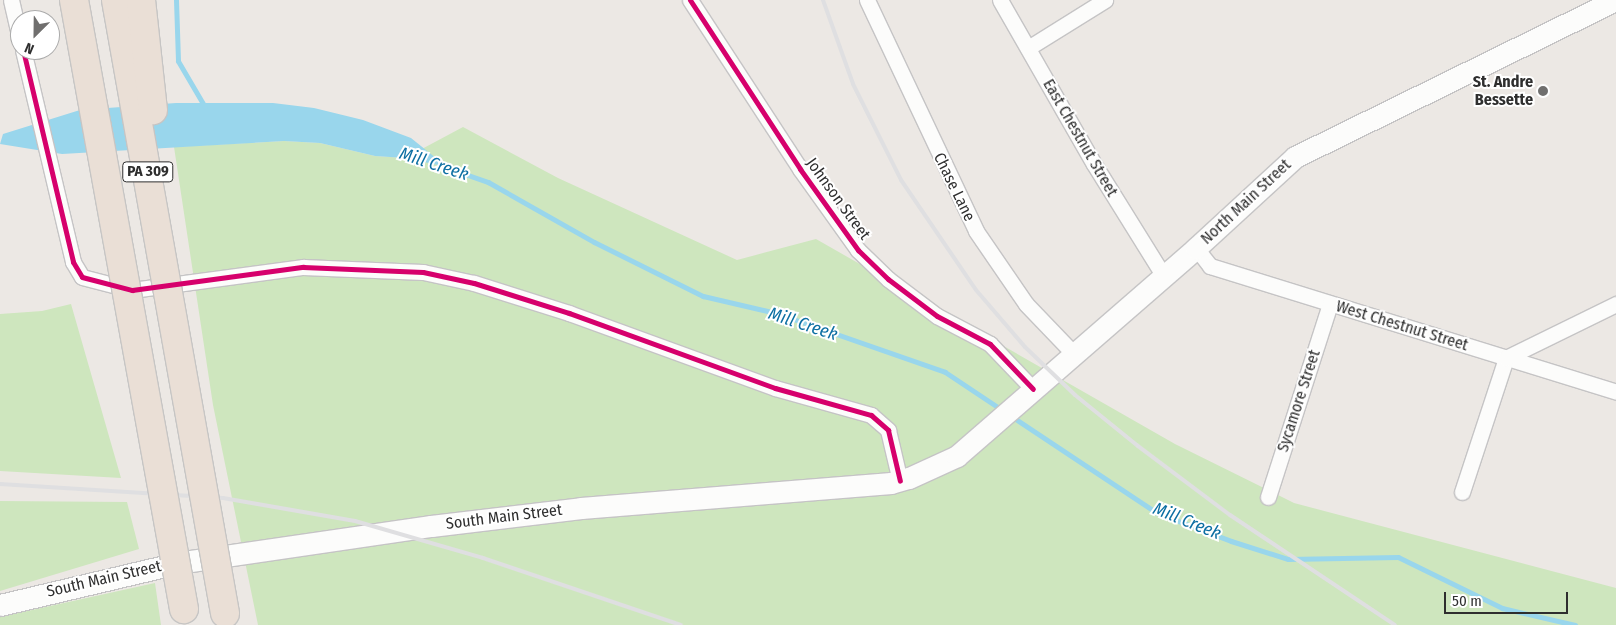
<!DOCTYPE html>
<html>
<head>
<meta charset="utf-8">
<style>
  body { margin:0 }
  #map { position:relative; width:1616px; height:625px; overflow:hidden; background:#ece8e4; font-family:"Fira Sans Condensed",sans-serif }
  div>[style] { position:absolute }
  .green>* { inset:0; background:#cee6be }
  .water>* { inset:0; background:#99d6ec }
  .stream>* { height:5px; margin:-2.5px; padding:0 2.5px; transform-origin:2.5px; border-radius:2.5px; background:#99d6ec }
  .roads { filter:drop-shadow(1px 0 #c5c4c5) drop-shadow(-1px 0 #c5c4c5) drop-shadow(0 1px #c5c4c5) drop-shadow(0 -1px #c5c4c5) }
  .minor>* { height:15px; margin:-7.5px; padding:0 7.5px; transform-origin:7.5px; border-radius:7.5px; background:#fcfcfb }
  .secondary>* { height:21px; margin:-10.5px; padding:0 10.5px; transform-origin:10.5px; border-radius:10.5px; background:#fcfcfb }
  .rail>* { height:4px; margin:-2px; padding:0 2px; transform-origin:2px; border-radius:2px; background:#dfdfe1 }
  .bridges { filter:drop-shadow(1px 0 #c6c5c4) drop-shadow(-1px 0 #c6c5c4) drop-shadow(0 1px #c6c5c4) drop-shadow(0 -1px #c6c5c4) }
  .motorway-bridge>* { height:28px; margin:-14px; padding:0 14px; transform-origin:14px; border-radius:14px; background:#eadfd6 }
  .cycleway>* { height:5px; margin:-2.5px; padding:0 2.5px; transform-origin:2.5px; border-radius:2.5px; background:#d6006c }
  .dots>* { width:14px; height:14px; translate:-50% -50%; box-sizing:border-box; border:2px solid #fff; border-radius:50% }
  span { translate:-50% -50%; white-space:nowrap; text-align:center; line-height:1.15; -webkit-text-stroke:4px #fff; paint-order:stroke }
  .shield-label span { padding:1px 4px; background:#fff; border:1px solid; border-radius:4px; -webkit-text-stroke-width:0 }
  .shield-label { font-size:15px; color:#2e2e2e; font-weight:700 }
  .poi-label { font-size:16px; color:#2e2e2e; font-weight:700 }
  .right { translate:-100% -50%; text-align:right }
  .street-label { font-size:16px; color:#2e2e2e }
  .water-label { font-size:18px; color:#0d6fa3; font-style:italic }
  .north { position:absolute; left:10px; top:10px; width:50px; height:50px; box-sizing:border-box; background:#fff; border:1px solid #ababab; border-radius:50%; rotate:203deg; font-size:14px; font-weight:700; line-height:20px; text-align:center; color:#2e2e2e }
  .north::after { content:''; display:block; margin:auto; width:18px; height:22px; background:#706f6e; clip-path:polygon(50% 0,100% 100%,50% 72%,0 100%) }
  .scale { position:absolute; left:1444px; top:592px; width:124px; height:22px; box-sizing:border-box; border:2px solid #2e2e2e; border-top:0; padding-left:6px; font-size:15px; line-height:18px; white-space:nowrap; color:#2e2e2e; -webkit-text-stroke:4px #fff; paint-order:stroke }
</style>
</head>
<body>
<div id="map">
  <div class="green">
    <i style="clip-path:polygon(463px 127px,558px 178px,737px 260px,816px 239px,1175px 444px,1294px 503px,1616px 588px,1616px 625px,258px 625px,213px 405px,174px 147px,284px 141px,320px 143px,375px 156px,405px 158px)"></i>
    <i style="clip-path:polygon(71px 304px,121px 478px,0 471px,0 314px,42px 311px)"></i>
    <i style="clip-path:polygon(0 501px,127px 502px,139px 549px,0 591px)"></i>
    <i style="clip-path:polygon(155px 583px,161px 625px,0 625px,0 617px)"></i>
  </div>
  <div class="water">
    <i style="clip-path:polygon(176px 103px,273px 103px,314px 108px,363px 120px,411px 138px,447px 167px,405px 158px,375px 156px,320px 143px,284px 141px,62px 154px,0 144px,3px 134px,80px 110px)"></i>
  </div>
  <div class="stream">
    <i style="left:176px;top:0;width:61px;rotate:88.1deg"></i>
    <i style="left:178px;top:61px;width:53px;rotate:59.6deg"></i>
    <i style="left:442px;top:166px;width:49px;rotate:19.2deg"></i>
    <i style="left:488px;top:182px;width:122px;rotate:29.5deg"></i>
    <i style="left:594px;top:242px;width:122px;rotate:26.4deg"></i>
    <i style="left:703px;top:296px;width:75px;rotate:13.1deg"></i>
    <i style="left:776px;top:313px;width:179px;rotate:19.2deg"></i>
    <i style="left:945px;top:372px;width:69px;rotate:33.7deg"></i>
    <i style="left:1011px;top:416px;width:175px;rotate:33.6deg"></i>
    <i style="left:1157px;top:513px;width:79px;rotate:20.7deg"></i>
    <i style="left:1231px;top:541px;width:60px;rotate:17.5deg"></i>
    <i style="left:1288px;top:559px;width:110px;rotate:-1deg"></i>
    <i style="left:1398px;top:557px;width:116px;rotate:26.1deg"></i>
    <i style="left:1502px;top:608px;width:75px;rotate:13.1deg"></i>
  </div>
  <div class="roads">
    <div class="minor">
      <i style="left:11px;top:0;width:40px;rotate:77deg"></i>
      <i style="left:690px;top:0;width:202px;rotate:56.9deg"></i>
      <i style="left:800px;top:169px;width:100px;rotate:54.4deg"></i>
      <i style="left:858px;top:250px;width:42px;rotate:44deg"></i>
      <i style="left:888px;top:279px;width:61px;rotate:37.1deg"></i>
      <i style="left:937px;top:316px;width:60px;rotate:27.8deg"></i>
      <i style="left:990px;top:344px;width:62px;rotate:46.3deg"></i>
      <i style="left:867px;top:0;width:255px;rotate:64.7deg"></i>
      <i style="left:976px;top:231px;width:88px;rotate:55.6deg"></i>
      <i style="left:1026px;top:304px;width:69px;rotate:46.2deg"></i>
      <i style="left:1000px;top:0;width:189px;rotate:60.2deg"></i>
      <i style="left:1094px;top:164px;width:131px;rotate:58.1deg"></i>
      <i style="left:1028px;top:48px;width:91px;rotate:-31.9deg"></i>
      <i style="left:23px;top:50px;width:218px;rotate:76.7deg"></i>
      <i style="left:73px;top:262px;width:17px;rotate:59deg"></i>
      <i style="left:82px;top:277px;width:52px;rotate:14.6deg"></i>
      <i style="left:132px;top:290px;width:173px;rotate:-7.7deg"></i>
      <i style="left:303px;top:267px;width:120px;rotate:2.4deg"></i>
      <i style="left:423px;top:272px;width:52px;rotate:12.2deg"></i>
      <i style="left:474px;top:283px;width:100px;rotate:17.5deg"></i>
      <i style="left:569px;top:313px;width:219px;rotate:20deg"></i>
      <i style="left:775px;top:388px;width:100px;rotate:15.7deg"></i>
      <i style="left:871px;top:415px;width:23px;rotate:41deg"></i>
      <i style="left:888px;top:430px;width:52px;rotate:76.8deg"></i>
      <i style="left:1196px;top:248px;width:23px;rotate:52deg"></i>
      <i style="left:1210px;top:266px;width:425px;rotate:17.2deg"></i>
      <i style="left:1462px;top:492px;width:141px;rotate:-71.8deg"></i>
      <i style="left:1506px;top:358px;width:123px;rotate:-26.1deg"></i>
      <i style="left:1268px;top:497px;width:203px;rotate:-72.2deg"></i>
    </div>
    <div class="secondary">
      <i style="left:0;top:605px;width:182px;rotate:-13.3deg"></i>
      <i style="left:177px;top:563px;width:257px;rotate:-8.3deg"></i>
      <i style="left:431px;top:526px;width:151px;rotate:-6.8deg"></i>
      <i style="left:581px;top:508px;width:311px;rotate:-4.6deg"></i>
      <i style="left:891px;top:483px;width:19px;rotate:-16deg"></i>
      <i style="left:909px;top:478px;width:53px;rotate:-24.6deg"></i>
      <i style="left:957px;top:456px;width:317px;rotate:-41deg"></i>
      <i style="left:1196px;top:248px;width:134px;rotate:-42.6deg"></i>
      <i style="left:1295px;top:157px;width:356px;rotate:-26.1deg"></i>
    </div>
  </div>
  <div class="rail">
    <i style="left:823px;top:0;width:89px;rotate:70.3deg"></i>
    <i style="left:853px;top:84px;width:107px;rotate:63.4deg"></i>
    <i style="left:901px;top:180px;width:133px;rotate:55.7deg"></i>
    <i style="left:976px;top:290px;width:75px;rotate:49.3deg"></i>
    <i style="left:1025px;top:347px;width:69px;rotate:43.8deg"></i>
    <i style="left:1075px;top:395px;width:81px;rotate:39deg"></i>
    <i style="left:1138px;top:446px;width:115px;rotate:36.9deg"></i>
    <i style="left:1230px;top:515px;width:198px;rotate:33.7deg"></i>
    <i style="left:0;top:484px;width:223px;rotate:3.6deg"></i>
    <i style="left:223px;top:498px;width:134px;rotate:9.9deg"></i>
    <i style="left:355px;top:521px;width:133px;rotate:16.1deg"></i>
    <i style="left:483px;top:558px;width:209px;rotate:18.7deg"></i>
  </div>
  <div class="bridges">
    <div class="motorway-bridge">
      <i style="left:74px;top:0;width:619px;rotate:79.76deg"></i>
      <i style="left:116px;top:0;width:623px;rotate:79.92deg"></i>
      <i style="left:141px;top:0;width:111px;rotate:83.8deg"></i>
    </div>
  </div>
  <div class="cycleway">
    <i style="left:690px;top:0;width:202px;rotate:56.9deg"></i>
    <i style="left:800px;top:169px;width:100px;rotate:54.4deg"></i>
    <i style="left:858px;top:250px;width:42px;rotate:44deg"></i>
    <i style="left:888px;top:279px;width:61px;rotate:37.1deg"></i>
    <i style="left:937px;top:316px;width:60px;rotate:27.8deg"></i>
    <i style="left:990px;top:344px;width:62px;rotate:46.3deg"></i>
    <i style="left:23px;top:50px;width:218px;rotate:76.7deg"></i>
    <i style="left:73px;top:262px;width:17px;rotate:59deg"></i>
    <i style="left:82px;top:277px;width:52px;rotate:14.6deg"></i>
    <i style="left:132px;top:290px;width:173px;rotate:-7.7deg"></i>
    <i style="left:303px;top:267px;width:120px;rotate:2.4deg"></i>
    <i style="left:423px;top:272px;width:52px;rotate:12.2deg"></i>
    <i style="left:474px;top:283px;width:100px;rotate:17.5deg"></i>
    <i style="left:569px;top:313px;width:219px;rotate:20deg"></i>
    <i style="left:775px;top:388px;width:100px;rotate:15.7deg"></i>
    <i style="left:871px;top:415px;width:23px;rotate:41deg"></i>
    <i style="left:888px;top:430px;width:52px;rotate:76.8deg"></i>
  </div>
  <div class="dots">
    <i style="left:1543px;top:91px;background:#706f6e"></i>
  </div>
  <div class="shield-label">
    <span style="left:148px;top:172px">PA 309</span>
  </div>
  <div class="poi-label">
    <span class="right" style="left:1533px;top:91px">St. Andre<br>Bessette</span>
  </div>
  <div class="street-label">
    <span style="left:1080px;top:138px;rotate:60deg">East Chestnut Street</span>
    <span style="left:954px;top:187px;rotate:64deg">Chase Lane</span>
    <span style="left:838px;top:199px;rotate:54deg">Johnson Street</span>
    <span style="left:1246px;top:202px;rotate:-43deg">North Main Street</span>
    <span style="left:1402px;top:326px;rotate:17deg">West Chestnut Street</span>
    <span style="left:1299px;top:401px;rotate:-72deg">Sycamore Street</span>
    <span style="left:504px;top:517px;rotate:-7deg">South Main Street</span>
    <span style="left:104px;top:579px;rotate:-13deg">South Main Street</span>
  </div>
  <div class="water-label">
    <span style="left:434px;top:164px;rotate:18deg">Mill Creek</span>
    <span style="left:803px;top:324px;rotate:18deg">Mill Creek</span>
    <span style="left:1187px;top:521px;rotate:22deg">Mill Creek</span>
  </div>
  <div class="north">N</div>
  <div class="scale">50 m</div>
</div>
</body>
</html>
